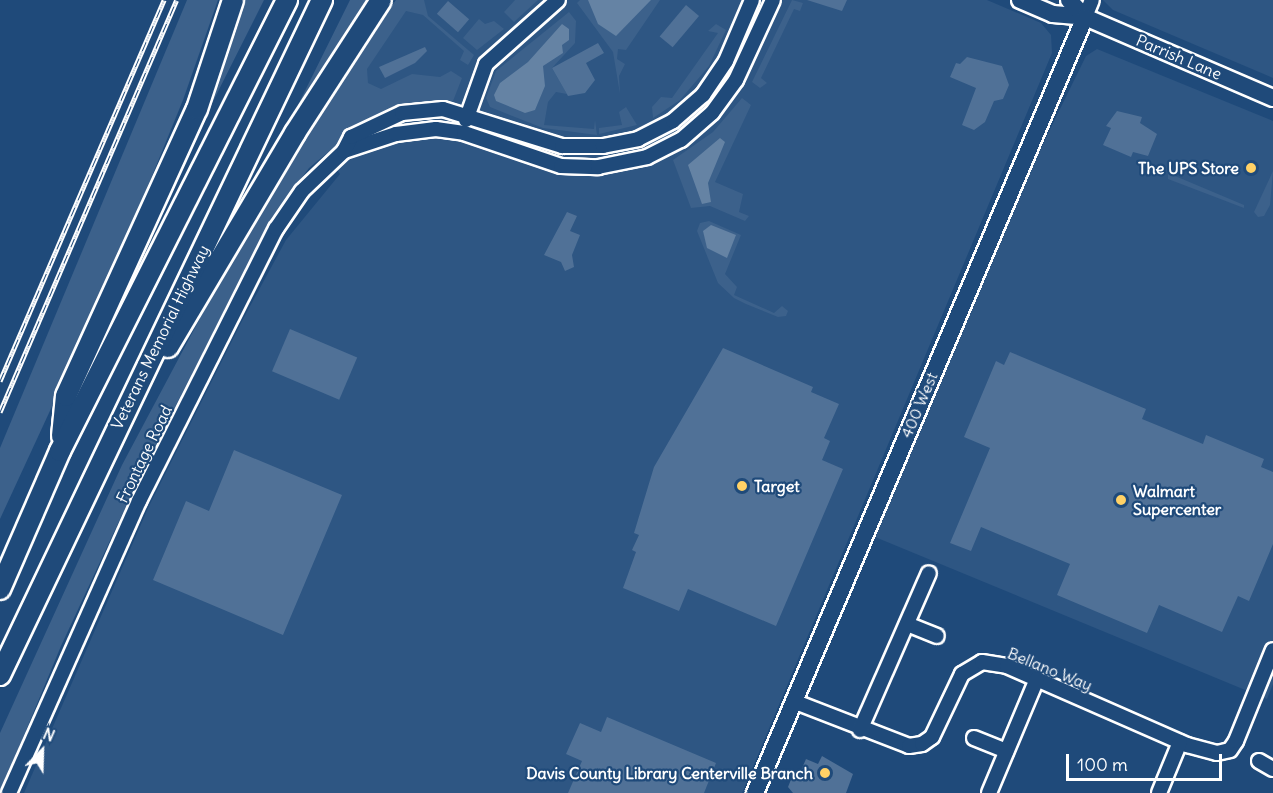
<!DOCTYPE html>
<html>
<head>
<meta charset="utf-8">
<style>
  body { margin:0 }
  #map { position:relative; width:1273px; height:793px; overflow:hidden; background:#1f4a7a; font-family:Delius,sans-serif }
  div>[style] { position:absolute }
  .built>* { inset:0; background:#2e5683 }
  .green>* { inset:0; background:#3c618b }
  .water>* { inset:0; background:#6583a4 }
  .building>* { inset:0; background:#507197; transform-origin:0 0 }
  .roads { filter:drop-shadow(2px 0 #fff) drop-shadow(-2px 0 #fff) drop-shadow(0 2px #fff) drop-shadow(0 -2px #fff) }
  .minor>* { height:14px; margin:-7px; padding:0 7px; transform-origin:7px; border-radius:7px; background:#1f4a7a }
  .major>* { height:16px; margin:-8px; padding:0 8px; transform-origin:8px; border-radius:8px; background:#1f4a7a }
  .highway>* { height:20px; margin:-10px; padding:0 10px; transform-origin:10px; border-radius:10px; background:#1f4a7a }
  .rail>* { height:5px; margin-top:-2.5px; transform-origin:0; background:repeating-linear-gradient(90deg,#1f4a7a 0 9px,#fff 0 18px); box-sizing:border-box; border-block:2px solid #fff }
  .dots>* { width:16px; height:16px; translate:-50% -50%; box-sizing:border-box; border:3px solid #1f4a7a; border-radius:50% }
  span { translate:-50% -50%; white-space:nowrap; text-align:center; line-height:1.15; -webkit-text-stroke:4.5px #1f4a7a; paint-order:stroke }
  .street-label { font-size:16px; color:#fff }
  .poi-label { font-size:16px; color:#fff; font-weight:700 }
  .right { translate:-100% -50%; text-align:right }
  .left { translate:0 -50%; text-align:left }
  .north { position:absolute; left:12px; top:721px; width:60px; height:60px; -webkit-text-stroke:4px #1f4a7a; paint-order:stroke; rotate:23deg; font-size:16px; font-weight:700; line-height:24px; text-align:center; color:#fff }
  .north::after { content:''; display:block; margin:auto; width:21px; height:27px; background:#fff; clip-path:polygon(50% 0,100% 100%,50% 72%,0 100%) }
  .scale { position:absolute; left:1066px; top:754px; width:156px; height:27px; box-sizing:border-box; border:3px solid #fff; border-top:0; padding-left:8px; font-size:18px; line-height:21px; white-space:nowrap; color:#fff; -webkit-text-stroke:4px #1f4a7a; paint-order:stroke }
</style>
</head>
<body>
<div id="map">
  <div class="built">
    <i style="clip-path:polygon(396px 0,987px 0,1041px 23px,1051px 35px,1052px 53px,742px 793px,24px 793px,149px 506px,242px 321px,286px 240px,340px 174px,310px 130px)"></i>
    <i style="clip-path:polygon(1103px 0,1273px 0,1273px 78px,1113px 10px)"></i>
    <i style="clip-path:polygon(1097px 49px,1273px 121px,1273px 684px,1267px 699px,875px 537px,1035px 160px,1086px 56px)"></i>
  </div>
  <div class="green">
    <i style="clip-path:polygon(187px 0,218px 0,183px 100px,103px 296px,0 519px,0 448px)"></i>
    <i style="clip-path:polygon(243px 0,264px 0,177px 173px,226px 57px)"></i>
    <i style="clip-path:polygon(350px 0,373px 0,264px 169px,297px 107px)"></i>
    <i style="clip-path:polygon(396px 0,424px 0,428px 16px,474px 55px,468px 65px,460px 60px,464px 51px,423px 15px,406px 11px,367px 69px,368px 83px,381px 89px,412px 74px,440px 77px,451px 71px,462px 78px,453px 101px,405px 106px,362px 124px,309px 168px,270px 220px,140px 476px,61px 646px,0 793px,0 733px,122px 465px,214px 292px,310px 130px)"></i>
    <i style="clip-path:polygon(515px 0,538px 0,514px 22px,504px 12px)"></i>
    <i style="clip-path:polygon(580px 0,660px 0,626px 50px,618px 49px,617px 59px,625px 64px,619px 76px,620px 94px,613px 52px,577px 3px)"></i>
    <i style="clip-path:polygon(792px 0,803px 3px,800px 11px,794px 9px,761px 78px,767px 83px,760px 88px,752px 82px)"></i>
    <i style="clip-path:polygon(569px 12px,576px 21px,575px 43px,552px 68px,567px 94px,556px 92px,548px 102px,544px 125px,594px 129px,595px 120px,597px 135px,543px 128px,490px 107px,486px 98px,496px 71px)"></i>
    <i style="clip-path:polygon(479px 19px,485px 24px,494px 21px,504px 29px,477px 50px,463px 38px)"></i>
    <i style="clip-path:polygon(716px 24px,726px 30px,709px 66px,680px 100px,653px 118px,652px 107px,661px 97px,672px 98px,718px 33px,708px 31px)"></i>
    <i style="clip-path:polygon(742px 98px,751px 105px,715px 182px,743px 194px,739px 212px,749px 216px,745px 221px,710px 206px,691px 208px,673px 160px,713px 132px)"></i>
    <i style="clip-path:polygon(626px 107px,637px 125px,599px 134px,599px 128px,622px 125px,619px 112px)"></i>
    <i style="clip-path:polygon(1273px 171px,1270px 205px,1264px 216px,1258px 217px,1254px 212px)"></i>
    <i style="clip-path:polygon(1168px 173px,1244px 205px,1244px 208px,1168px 179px)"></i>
    <i style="clip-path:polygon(709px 221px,741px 235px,725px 274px,737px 287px,734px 295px,774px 313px,782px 306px,788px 311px,786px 316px,778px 317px,746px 304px,734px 298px,718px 283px,697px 231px,700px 223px)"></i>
  </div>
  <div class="water">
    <i style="clip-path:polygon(588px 0,651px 0,616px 36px,598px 24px)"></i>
    <i style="clip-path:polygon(562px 24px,569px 29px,569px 40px,562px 45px,563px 53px,543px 66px,545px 86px,535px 110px,525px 113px,496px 101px,494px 95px,500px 83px,528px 62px)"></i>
    <i style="clip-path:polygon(720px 138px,725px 142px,708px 183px,711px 202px,702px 204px,688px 165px)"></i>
    <i style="clip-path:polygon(711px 225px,736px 235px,727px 258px,707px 248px,703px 231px)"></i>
  </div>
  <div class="building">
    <i style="clip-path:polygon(807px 0,847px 0,842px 11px)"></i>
    <i style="left:448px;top:1px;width:28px;height:17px;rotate:41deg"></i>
    <i style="left:686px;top:5px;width:17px;height:41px;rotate:40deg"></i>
    <i style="clip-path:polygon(598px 43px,604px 53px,586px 63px,595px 80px,585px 93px,568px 96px,552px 68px)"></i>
    <i style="clip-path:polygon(425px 47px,427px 51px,415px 63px,385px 78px,379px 67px)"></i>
    <i style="clip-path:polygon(967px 57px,1002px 66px,1009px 85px,1003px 99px,994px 101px,985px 122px,974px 130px,962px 125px,976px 88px,950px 77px,956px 63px,960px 64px)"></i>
    <i style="clip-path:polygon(1117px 111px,1142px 117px,1140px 123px,1157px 134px,1148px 156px,1133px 152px,1131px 157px,1103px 145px,1111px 128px,1106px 126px)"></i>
    <i style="clip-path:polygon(567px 212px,577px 216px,570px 231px,580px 235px,572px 255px,574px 267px,565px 271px,561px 262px,544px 255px)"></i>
    <i style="left:290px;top:329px;width:73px;height:46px;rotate:23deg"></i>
    <i style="clip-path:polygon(723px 348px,813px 387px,811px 392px,839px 404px,824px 438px,830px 441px,822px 460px,843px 469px,776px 626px,688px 589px,679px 611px,623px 588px,636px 552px,632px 550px,639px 535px,634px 533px,654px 467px)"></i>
    <i style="clip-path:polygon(1010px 352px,1146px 409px,1142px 419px,1203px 444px,1206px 435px,1264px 459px,1261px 467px,1273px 472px,1273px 544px,1249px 601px,1238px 596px,1222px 632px,1159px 605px,1147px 633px,1057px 595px,1070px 564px,981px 527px,971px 551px,950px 543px,990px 448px,964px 437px,996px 361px,1004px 365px)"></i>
    <i style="clip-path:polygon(234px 450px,342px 495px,283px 635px,153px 580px,186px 501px,209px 511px)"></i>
    <i style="clip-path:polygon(607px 717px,716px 763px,704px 793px,568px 793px,582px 761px,566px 754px,580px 723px,601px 732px)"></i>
    <i style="clip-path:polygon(822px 756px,853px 774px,846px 793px,793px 793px,788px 787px,794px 772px,799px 775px,806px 759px,818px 764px)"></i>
  </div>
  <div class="roads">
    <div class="minor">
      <i style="left:1085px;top:17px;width:18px;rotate:-68deg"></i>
      <i style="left:466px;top:120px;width:59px;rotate:-70.3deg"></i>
      <i style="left:486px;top:64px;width:96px;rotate:-41.6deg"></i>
      <i style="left:344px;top:151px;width:55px;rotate:-18.1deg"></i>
      <i style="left:396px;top:134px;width:40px;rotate:-7.1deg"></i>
      <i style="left:436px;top:129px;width:28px;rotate:8deg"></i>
      <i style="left:464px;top:133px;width:102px;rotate:18.8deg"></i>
      <i style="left:561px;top:166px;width:37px;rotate:2deg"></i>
      <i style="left:598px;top:167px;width:50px;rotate:-11.5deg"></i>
      <i style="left:647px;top:157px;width:38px;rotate:-27deg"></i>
      <i style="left:681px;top:140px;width:41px;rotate:-41.1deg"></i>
      <i style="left:712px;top:113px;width:41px;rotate:-54deg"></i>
      <i style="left:736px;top:80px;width:88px;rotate:-65.2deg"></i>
      <i style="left:907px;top:624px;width:32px;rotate:22deg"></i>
      <i style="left:793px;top:701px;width:124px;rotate:21.2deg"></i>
      <i style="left:909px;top:746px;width:13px;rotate:-9deg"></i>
      <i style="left:922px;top:744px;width:12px;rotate:-35deg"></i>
      <i style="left:932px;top:737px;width:70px;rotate:-64.5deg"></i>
      <i style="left:962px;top:674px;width:23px;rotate:-31deg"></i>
      <i style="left:982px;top:662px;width:25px;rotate:9deg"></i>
      <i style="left:1007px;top:666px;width:197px;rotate:23.7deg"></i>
      <i style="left:1187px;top:745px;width:31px;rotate:15deg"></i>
      <i style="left:1217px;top:753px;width:13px;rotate:-13deg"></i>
      <i style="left:1230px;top:750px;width:11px;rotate:-56deg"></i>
      <i style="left:1236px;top:741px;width:98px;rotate:-67.9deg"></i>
      <i style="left:860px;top:730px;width:171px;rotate:-66.3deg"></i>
      <i style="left:974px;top:738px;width:35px;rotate:22deg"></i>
      <i style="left:1259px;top:761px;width:16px;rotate:30deg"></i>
      <i style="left:9px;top:793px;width:320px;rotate:-66deg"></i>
      <i style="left:139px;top:501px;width:305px;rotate:-63.3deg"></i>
      <i style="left:276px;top:229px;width:46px;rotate:-55.6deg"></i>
      <i style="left:302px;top:191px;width:58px;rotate:-43.6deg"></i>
      <i style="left:344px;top:151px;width:16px;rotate:-63deg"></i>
      <i style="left:351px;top:137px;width:56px;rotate:-25.2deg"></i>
      <i style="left:402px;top:113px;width:41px;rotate:-5.6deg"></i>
      <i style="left:443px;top:109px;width:125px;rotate:17.3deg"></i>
      <i style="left:562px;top:146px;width:41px"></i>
      <i style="left:603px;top:146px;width:36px;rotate:-11deg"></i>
      <i style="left:638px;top:139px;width:39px;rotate:-27deg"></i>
      <i style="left:673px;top:121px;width:40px;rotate:-41deg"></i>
      <i style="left:703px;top:95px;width:41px;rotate:-55.9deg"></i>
      <i style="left:726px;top:61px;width:66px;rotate:-66.9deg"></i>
      <i style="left:989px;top:793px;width:124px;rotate:-67.2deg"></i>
      <i style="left:1159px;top:793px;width:55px;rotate:-67.6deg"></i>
    </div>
    <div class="major">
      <i style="left:1020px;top:0;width:36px;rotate:23deg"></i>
      <i style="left:1053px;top:14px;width:32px;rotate:5deg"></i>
      <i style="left:1085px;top:17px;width:205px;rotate:23.3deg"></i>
      <i style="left:1069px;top:0;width:23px;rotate:47deg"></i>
      <i style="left:755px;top:793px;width:843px;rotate:-66.96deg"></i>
    </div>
    <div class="highway">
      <i style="left:168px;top:347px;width:249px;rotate:-59.3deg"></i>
      <i style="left:295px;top:133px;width:158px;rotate:-57.1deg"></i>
      <i style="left:62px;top:436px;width:40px;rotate:-84.3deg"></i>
      <i style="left:66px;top:396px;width:315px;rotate:-65.5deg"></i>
      <i style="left:197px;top:109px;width:115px;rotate:-71.7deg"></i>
      <i style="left:0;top:589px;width:150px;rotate:-66.5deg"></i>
      <i style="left:60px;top:451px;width:505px;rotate:-63.28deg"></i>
      <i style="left:0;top:675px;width:748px;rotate:-64.5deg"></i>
    </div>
  </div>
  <div class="rail">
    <i style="left:0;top:381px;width:415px;rotate:-66.7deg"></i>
    <i style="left:0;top:412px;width:448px;rotate:-66.8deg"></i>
  </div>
  <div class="dots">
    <i style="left:1251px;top:168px;background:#ffd166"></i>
    <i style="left:742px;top:486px;background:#ffd166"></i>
    <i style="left:1121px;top:500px;background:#ffd166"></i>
    <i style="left:825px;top:773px;background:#ffd166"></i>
  </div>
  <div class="street-label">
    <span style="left:1179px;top:57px;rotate:23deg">Parrish Lane</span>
    <span style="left:160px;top:337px;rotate:-64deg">Veterans Memorial Highway</span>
    <span style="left:919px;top:405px;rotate:-67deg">400 West</span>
    <span style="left:144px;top:454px;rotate:-64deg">Frontage Road</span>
    <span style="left:1050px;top:669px;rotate:22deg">Bellano Way</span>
  </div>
  <div class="poi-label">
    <span class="right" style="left:1239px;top:168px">The UPS Store</span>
    <span class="left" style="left:754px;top:486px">Target</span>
    <span class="left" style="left:1133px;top:500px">Walmart<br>Supercenter</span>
    <span class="right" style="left:813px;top:773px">Davis County Library Centerville Branch</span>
  </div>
  <div class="north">N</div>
  <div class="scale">100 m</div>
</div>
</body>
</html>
